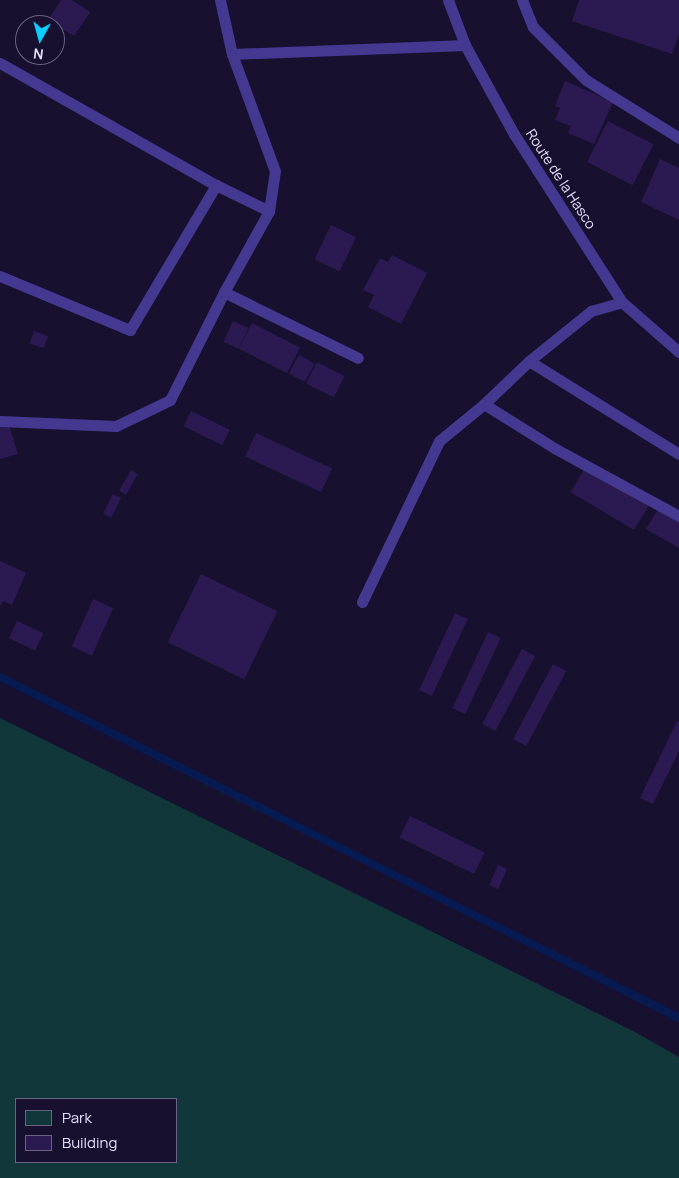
<!DOCTYPE html>
<html>
<head>
<meta charset="utf-8">
<style>
  body { margin:0 }
  #map { position:relative; width:679px; height:1178px; overflow:hidden; background:#18102f; font-family:Manrope,sans-serif }
  div>[style] { position:absolute }
  .green>* { inset:0; background:#12373a }
  .stream>* { height:8px; margin:-4px; padding:0 4px; transform-origin:4px; border-radius:4px; background:#071a51 }
  .building>* { inset:0; background:#2b1a52; transform-origin:0 0 }
  .service>* { height:11px; margin:-5.5px; padding:0 5.5px; transform-origin:5.5px; border-radius:5.5px; background:#443891 }
  span { translate:-50% -50%; white-space:nowrap; text-align:center; line-height:1.15; -webkit-text-stroke:4px #18102f; paint-order:stroke }
  .street-label { font-size:14px; color:#e5deff }
  .legend { position:absolute; left:15px; top:1098px; width:162px; height:65px; box-sizing:border-box; background:#18102f; border:1px solid #6a6282; margin:0; padding:6px 9px; list-style:none; font-size:15px; color:#e5deff }
  .legend li { display:flex; align-items:center; gap:10px; height:25px }
  .legend b { width:25px; border:1px solid #6a6282 }
  .north { position:absolute; left:15px; top:15px; width:50px; height:50px; box-sizing:border-box; background:#18102f; border:1px solid #6a6282; border-radius:50%; rotate:187deg; font-size:14px; font-weight:700; line-height:20px; text-align:center; color:#e5deff }
  .north::after { content:''; display:block; margin:auto; width:18px; height:22px; background:#0aceff; clip-path:polygon(50% 0,100% 100%,50% 72%,0 100%) }
</style>
</head>
<body>
<div id="map">
  <div class="green">
    <i style="clip-path:polygon(evenodd,0 718px,635px 1032px,679px 1057px,679px 1178px,0 1178px,0 718px,16px 1099px,176px 1099px,176px 1162px,16px 1162px,16px 1099px)"></i>
  </div>
  <div class="stream">
    <i style="left:0;top:677px;width:760px;rotate:26.67deg"></i>
  </div>
  <div class="building">
    <i style="clip-path:polygon(61px 0,72px 0,90px 12px,74px 36px,48px 20px)"></i>
    <i style="clip-path:polygon(579px 0,679px 0,679px 34px,672px 54px,572px 21px)"></i>
    <i style="clip-path:polygon(565px 81px,613px 102px,594px 144px,568px 133px,571px 126px,555px 120px,560px 108px,555px 106px)"></i>
    <i style="left:608px;top:121px;width:51px;height:46px;rotate:27deg"></i>
    <i style="clip-path:polygon(660px 159px,679px 168px,679px 220px,641px 202px)"></i>
    <i style="left:331px;top:225px;width:28px;height:38px;rotate:26deg"></i>
    <i style="clip-path:polygon(392px 255px,427px 273px,401px 324px,368px 307px,374px 295px,363px 290px,380px 258px,388px 262px)"></i>
    <i style="left:233px;top:321px;width:17px;height:23px;rotate:25deg"></i>
    <i style="left:252px;top:323px;width:54px;height:29px;rotate:27deg"></i>
    <i style="left:34px;top:331px;width:15px;height:13px;rotate:20deg"></i>
    <i style="left:299px;top:355px;width:18px;height:21px;rotate:29deg"></i>
    <i style="left:317px;top:362px;width:31px;height:24px;rotate:27deg"></i>
    <i style="left:191px;top:411px;width:43px;height:17px;rotate:26deg"></i>
    <i style="clip-path:polygon(9px 425px,18px 454px,0 459px,0 427px)"></i>
    <i style="left:256px;top:433px;width:84px;height:26px;rotate:25deg"></i>
    <i style="left:585px;top:468px;width:74px;height:28px;rotate:31deg"></i>
    <i style="left:131px;top:470px;width:8px;height:24px;rotate:30deg"></i>
    <i style="left:113px;top:494px;width:9px;height:22px;rotate:27deg"></i>
    <i style="clip-path:polygon(659px 508px,679px 519px,679px 548px,646px 529px)"></i>
    <i style="clip-path:polygon(0 561px,26px 573px,12px 605px,3px 601px,0 607px)"></i>
    <i style="left:201px;top:574px;width:85px;height:76px;rotate:26deg"></i>
    <i style="left:93px;top:599px;width:22px;height:52px;rotate:24deg"></i>
    <i style="left:455px;top:613px;width:14px;height:85px;rotate:25deg"></i>
    <i style="left:17px;top:621px;width:29px;height:19px;rotate:25deg"></i>
    <i style="left:488px;top:632px;width:14px;height:84px;rotate:25deg"></i>
    <i style="left:522px;top:649px;width:15px;height:85px;rotate:28deg"></i>
    <i style="left:553px;top:664px;width:15px;height:85px;rotate:28deg"></i>
    <i style="clip-path:polygon(677px 721px,679px 722px,679px 751px,653px 804px,640px 798px)"></i>
    <i style="left:410px;top:816px;width:83px;height:24px;rotate:26deg"></i>
    <i style="left:498px;top:865px;width:10px;height:22px;rotate:24deg"></i>
  </div>
  <div class="service">
    <i style="left:220px;top:0;width:55px;rotate:77.5deg"></i>
    <i style="left:448px;top:0;width:48px;rotate:69.3deg"></i>
    <i style="left:465px;top:45px;width:102px;rotate:61.2deg"></i>
    <i style="left:514px;top:134px;width:200px;rotate:57.3deg"></i>
    <i style="left:622px;top:302px;width:76px;rotate:41.3deg"></i>
    <i style="left:522px;top:0;width:29px;rotate:68deg"></i>
    <i style="left:533px;top:27px;width:75px;rotate:45deg"></i>
    <i style="left:586px;top:80px;width:110px;rotate:31.9deg"></i>
    <i style="left:0;top:63px;width:248px;rotate:29.5deg"></i>
    <i style="left:216px;top:185px;width:59px;rotate:26.1deg"></i>
    <i style="left:0;top:276px;width:141px;rotate:22.6deg"></i>
    <i style="left:130px;top:330px;width:169px;rotate:-59.3deg"></i>
    <i style="left:224px;top:292px;width:149px;rotate:26.2deg"></i>
    <i style="left:529px;top:361px;width:176px;rotate:31.8deg"></i>
    <i style="left:484px;top:404px;width:85px;rotate:32deg"></i>
    <i style="left:556px;top:449px;width:140px;rotate:28.6deg"></i>
    <i style="left:0;top:421px;width:116px;rotate:2.5deg"></i>
    <i style="left:116px;top:426px;width:60px;rotate:-25.7deg"></i>
    <i style="left:170px;top:400px;width:121px;rotate:-63.4deg"></i>
    <i style="left:224px;top:292px;width:93px;rotate:-60.9deg"></i>
    <i style="left:269px;top:211px;width:40px;rotate:-81.5deg"></i>
    <i style="left:275px;top:171px;width:125px;rotate:-110.2deg"></i>
    <i style="left:232px;top:54px;width:233px;rotate:-2.2deg"></i>
    <i style="left:362px;top:602px;width:178px;rotate:-64.4deg"></i>
    <i style="left:439px;top:441px;width:58px;rotate:-39.4deg"></i>
    <i style="left:484px;top:404px;width:62px;rotate:-43.7deg"></i>
    <i style="left:529px;top:361px;width:80px;rotate:-38.9deg"></i>
    <i style="left:591px;top:311px;width:32px;rotate:-16deg"></i>
  </div>
  <div class="street-label">
    <span style="left:561px;top:179px;rotate:57deg">Route de la Hasco</span>
  </div>
  <ul class="legend">
  <li><b style="height:14px;background:#12373a"></b>Park</li>
  <li><b style="height:14px;background:#2b1a52"></b>Building</li>
  </ul>
  <div class="north">N</div>
</div>
</body>
</html>
